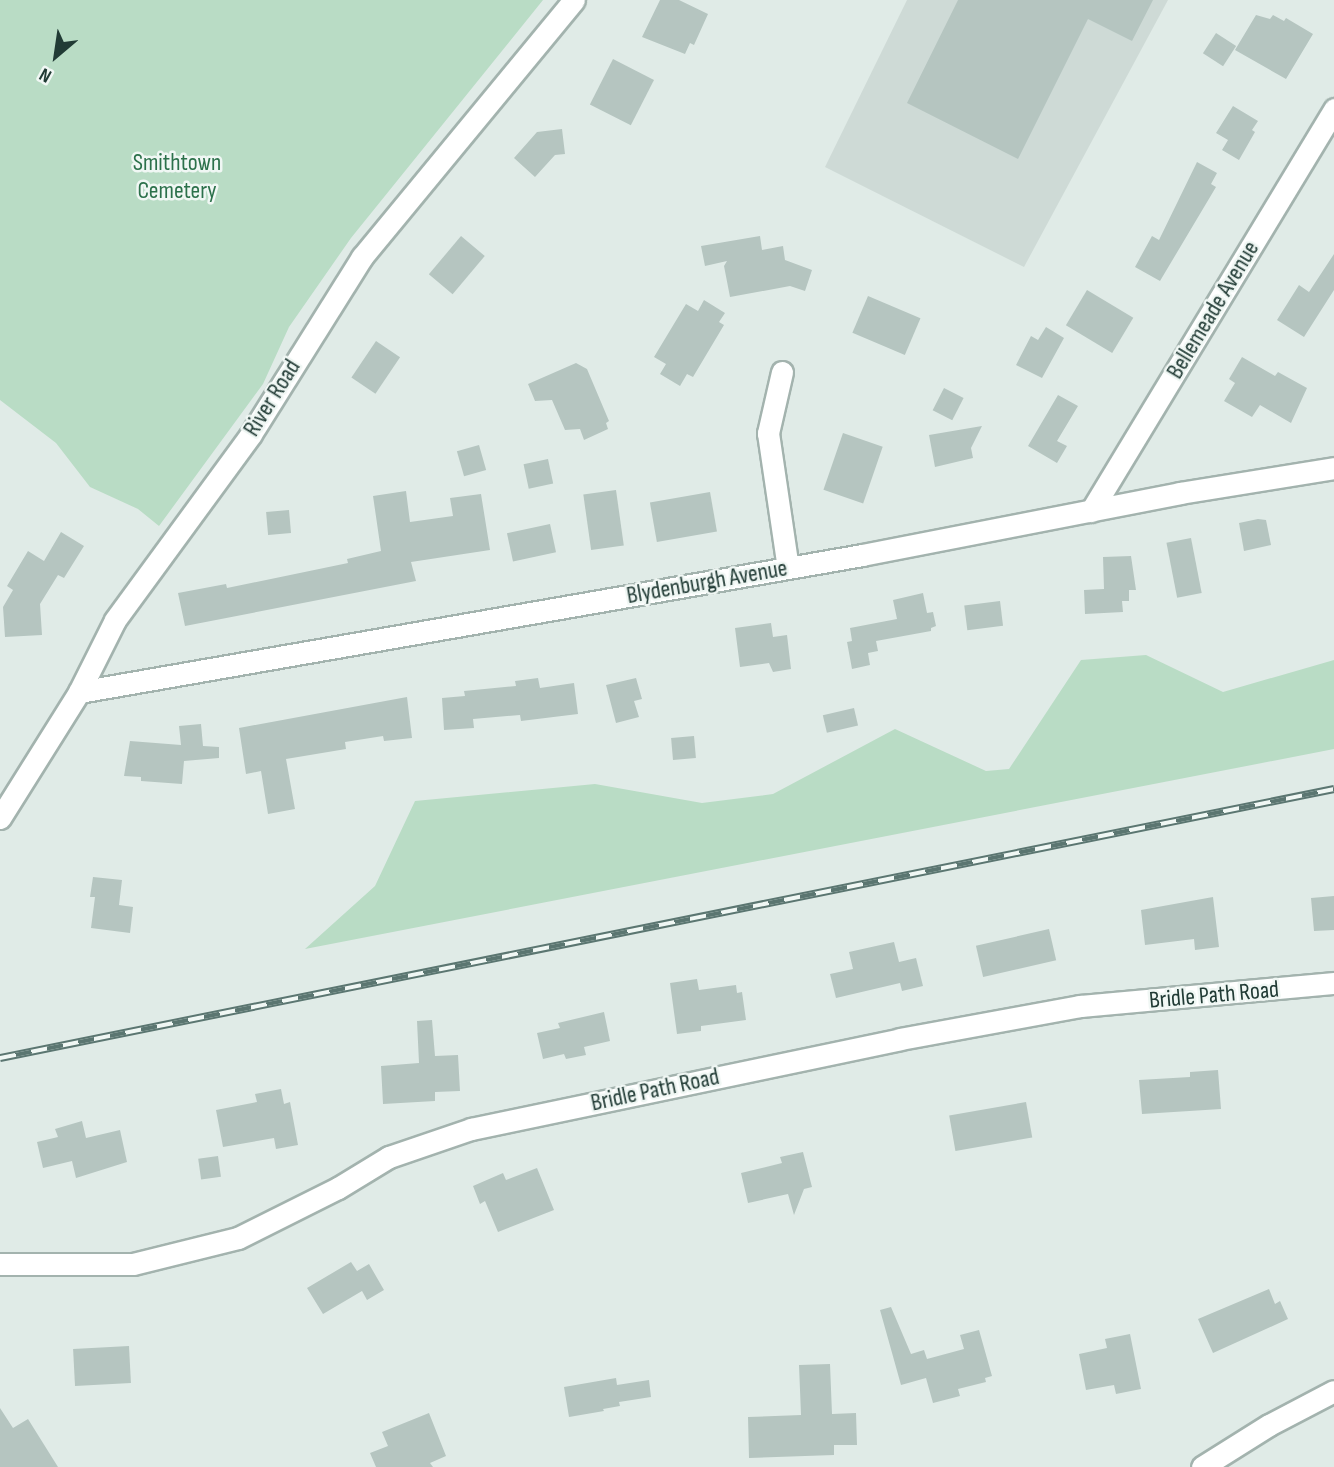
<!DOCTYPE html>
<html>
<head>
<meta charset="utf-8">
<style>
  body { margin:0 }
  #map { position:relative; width:1334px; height:1467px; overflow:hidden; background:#e0ebe7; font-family:"Sofia Sans Condensed",sans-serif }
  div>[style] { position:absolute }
  .built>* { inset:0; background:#cedad6 }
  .green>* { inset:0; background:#b9dcc5 }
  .building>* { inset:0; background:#b5c5c0; transform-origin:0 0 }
  .roads { filter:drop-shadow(2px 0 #a3b3ae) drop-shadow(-2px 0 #a3b3ae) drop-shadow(0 2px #a3b3ae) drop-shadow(0 -2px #a3b3ae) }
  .minor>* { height:21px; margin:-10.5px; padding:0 10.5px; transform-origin:10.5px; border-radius:10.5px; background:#fff }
  .tertiary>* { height:21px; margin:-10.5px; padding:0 10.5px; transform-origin:10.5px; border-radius:10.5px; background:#fff }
  .rail>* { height:8px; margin-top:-4px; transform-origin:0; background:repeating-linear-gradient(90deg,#f0f7f4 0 16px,#5b7671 0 32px); box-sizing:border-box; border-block:2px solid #5b7671 }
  span { translate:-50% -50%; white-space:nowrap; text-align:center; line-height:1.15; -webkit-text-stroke:5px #f0f7f4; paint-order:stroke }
  .park-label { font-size:24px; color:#2c714b }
  .street-label { font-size:24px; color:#213b35 }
  .north { position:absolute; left:21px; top:21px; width:70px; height:70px; -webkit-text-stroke:5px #f0f7f4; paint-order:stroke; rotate:209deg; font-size:19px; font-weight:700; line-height:28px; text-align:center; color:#213b35 }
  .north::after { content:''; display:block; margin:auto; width:24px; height:32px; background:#213b35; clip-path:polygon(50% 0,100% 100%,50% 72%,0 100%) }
</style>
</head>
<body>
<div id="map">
  <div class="built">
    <i style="clip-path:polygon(907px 0,1168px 0,1024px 267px,825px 167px)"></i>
  </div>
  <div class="green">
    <i style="clip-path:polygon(0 0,543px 0,351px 238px,289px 327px,263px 384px,159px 526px,138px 509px,90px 487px,56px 443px,0 400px)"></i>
    <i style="clip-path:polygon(1146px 655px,1223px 692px,1334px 660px,1334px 749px,305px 949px,375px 886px,415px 801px,595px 784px,702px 803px,773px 794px,895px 729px,986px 771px,1009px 769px,1081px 660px)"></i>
  </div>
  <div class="building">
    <i style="clip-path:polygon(660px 0,679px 0,708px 14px,694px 45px,690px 43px,685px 54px,642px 37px)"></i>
    <i style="clip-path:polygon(958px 0,1153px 0,1132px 41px,1088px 19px,1018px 159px,907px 103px)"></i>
    <i style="clip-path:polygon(1256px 15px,1270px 19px,1273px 15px,1284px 21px,1286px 18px,1313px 34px,1286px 79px,1235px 50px)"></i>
    <i style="left:1216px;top:33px;width:24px;height:24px;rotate:33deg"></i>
    <i style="left:613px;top:59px;width:46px;height:51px;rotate:27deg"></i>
    <i style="clip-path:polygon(1233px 106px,1258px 121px,1252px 130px,1255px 132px,1239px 160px,1222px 150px,1228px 140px,1216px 133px)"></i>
    <i style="clip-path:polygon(562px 129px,565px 154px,555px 155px,535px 177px,514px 158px,537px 132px)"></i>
    <i style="clip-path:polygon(1197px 162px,1217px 173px,1211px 184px,1216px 187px,1160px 281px,1135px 267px,1152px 236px,1159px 240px)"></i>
    <i style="left:461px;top:236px;width:31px;height:50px;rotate:40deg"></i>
    <i style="clip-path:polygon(760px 236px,762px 250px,783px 246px,785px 260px,812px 270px,805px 291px,790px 286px,730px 297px,724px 266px,727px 261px,705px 266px,701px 246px)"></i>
    <i style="clip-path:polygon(1334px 254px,1334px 290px,1304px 337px,1277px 320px,1299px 285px,1309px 292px)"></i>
    <i style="left:1087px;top:290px;width:54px;height:41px;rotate:31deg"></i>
    <i style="left:868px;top:296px;width:57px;height:40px;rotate:23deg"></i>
    <i style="clip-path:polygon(704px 300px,725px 313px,719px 322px,724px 325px,693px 377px,687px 374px,680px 386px,660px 374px,666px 364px,654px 357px,686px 304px,698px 311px)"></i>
    <i style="clip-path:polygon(1046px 327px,1064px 338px,1042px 378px,1016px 365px,1031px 336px,1038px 340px)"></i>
    <i style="left:376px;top:341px;width:29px;height:44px;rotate:34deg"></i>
    <i style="clip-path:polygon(1242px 357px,1275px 376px,1278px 372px,1307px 388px,1291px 423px,1260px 405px,1252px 417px,1224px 401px,1235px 383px,1229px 379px)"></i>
    <i style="clip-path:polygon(576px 363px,587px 369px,609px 421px,606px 423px,608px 429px,584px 440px,580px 429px,565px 430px,552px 400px,535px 401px,528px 384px)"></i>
    <i style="left:944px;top:388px;width:22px;height:25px;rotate:27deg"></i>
    <i style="clip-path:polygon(1058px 395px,1078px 406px,1057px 441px,1067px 446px,1057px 463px,1028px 446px)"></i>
    <i style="clip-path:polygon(982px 426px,971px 448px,973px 458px,935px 467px,929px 435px)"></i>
    <i style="left:843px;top:433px;width:42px;height:60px;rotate:19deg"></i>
    <i style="left:479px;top:445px;width:26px;height:23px;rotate:74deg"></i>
    <i style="left:548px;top:459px;width:25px;height:25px;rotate:78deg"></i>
    <i style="left:616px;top:490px;width:56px;height:33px;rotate:82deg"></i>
    <i style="clip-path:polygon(406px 491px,410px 522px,453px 516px,450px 498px,481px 494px,490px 550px,411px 562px,416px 581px,185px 626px,178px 593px,226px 584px,227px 588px,348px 563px,347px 559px,381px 551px,373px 496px)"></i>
    <i style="left:710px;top:492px;width:40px;height:61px;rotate:80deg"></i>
    <i style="left:289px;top:510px;width:23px;height:23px;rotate:85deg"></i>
    <i style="clip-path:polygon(1258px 519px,1266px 520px,1271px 545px,1244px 551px,1239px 523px)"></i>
    <i style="left:550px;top:524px;width:29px;height:44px;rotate:78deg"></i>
    <i style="clip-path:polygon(61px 532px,84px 546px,64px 578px,58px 575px,40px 604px,42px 635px,5px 637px,3px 607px,13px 590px,7px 586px,28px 551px,44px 561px)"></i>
    <i style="left:1191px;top:538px;width:56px;height:25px;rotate:79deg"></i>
    <i style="clip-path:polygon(1131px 556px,1136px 590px,1129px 590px,1129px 601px,1122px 601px,1123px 612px,1085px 614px,1084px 590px,1104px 589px,1103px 557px)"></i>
    <i style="clip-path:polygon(923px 593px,927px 613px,933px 612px,936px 626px,931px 628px,931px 631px,876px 641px,878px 651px,868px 653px,870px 665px,852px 669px,847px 642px,852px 641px,850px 628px,897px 619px,893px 600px)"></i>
    <i style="left:1000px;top:601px;width:25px;height:36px;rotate:83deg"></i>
    <i style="clip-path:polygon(771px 623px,773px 637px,787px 635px,791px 669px,773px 672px,769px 663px,740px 667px,735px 628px)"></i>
    <i style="clip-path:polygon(538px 678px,540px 688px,574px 683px,578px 714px,521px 721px,520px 715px,473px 719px,474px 728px,444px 730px,442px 698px,465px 696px,464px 691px,516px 686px,515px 681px)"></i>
    <i style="clip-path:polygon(636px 678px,642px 699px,634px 701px,639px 717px,616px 723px,606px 685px)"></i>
    <i style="clip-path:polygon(407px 697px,412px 738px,384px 741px,383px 736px,345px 742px,346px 749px,286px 759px,295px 809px,268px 814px,261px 771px,246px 774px,239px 728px)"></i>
    <i style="left:854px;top:708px;width:18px;height:32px;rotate:77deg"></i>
    <i style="clip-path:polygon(201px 724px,203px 746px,219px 747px,219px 758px,184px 761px,182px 784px,141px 781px,141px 777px,124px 776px,130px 741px,181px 745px,179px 726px)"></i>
    <i style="left:694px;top:736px;width:22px;height:23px;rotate:85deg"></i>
    <i style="clip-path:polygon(93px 877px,122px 880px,119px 905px,133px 907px,130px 933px,91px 928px,95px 897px,90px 897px)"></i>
    <i style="clip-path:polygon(1334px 896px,1334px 930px,1314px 931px,1311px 898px)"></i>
    <i style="clip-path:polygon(1213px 897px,1219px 947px,1195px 950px,1194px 939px,1145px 945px,1141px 910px)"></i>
    <i style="left:1049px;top:929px;width:32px;height:75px;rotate:77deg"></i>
    <i style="clip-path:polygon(894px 942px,899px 962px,916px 958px,923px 986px,902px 991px,900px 983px,836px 998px,830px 974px,853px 969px,849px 952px)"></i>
    <i style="clip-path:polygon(697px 979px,699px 990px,736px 985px,737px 993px,742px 992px,746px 1020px,701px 1026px,701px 1031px,677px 1034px,670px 983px)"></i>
    <i style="clip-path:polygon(604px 1012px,610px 1041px,584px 1047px,586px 1055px,566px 1059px,564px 1054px,543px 1059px,537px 1033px,560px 1028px,558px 1023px)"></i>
    <i style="clip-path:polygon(432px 1020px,435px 1056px,458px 1055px,460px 1091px,435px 1092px,435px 1101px,383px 1104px,381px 1066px,419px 1063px,417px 1021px)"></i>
    <i style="clip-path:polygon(1218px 1070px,1221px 1109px,1142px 1114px,1139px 1080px,1190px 1077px,1190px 1072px)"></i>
    <i style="clip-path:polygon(281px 1089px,284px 1104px,290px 1102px,298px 1145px,276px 1149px,274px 1138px,223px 1147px,216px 1110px,257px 1102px,255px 1094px)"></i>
    <i style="left:1026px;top:1102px;width:36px;height:78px;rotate:80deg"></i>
    <i style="clip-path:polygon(82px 1121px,86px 1138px,120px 1130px,127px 1162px,76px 1178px,72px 1161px,43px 1168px,37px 1142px,58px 1137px,55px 1129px)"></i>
    <i style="clip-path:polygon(803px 1152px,812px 1187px,804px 1189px,794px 1215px,788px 1194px,748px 1203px,741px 1173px,782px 1163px,780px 1157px)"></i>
    <i style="left:218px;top:1156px;width:21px;height:20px;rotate:82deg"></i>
    <i style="clip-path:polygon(537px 1168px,554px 1210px,498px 1232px,485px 1201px,480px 1204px,473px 1186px,503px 1173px,506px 1180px)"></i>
    <i style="clip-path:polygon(351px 1262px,357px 1271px,369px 1264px,384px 1290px,367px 1300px,362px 1291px,323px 1314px,307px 1288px)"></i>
    <i style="clip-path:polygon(1269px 1289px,1275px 1304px,1280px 1301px,1288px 1319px,1213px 1353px,1198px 1319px)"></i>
    <i style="clip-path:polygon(891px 1307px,911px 1354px,924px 1350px,927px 1359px,964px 1349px,960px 1335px,979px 1330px,992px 1376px,985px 1378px,986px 1382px,958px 1389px,960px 1396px,933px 1403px,926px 1378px,901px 1385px,880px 1310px)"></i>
    <i style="clip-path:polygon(1130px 1334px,1141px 1389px,1116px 1394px,1114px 1385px,1086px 1390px,1079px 1354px,1107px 1348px,1105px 1339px)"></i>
    <i style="left:129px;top:1346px;width:37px;height:56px;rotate:87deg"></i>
    <i style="clip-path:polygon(830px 1364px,832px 1414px,856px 1413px,857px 1445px,834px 1445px,834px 1455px,749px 1458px,748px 1417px,801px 1415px,799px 1365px)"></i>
    <i style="clip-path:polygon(616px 1378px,617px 1385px,649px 1380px,651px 1397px,619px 1402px,620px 1406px,603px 1409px,604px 1411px,569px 1417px,564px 1387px)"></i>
    <i style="clip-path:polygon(0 1408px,13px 1428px,28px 1419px,58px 1467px,0 1467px)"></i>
    <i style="clip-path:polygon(429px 1413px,446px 1456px,430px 1463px,433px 1467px,376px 1467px,370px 1453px,388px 1446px,382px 1432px)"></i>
  </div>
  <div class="roads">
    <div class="minor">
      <i style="left:782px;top:372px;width:63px;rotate:102.9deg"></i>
      <i style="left:768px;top:433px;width:136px;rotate:81.6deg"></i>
      <i style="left:1091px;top:511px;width:470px;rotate:-58.8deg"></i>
      <i style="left:79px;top:692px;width:795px;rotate:-9.92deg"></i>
      <i style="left:862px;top:555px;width:324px;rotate:-11deg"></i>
      <i style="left:1180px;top:493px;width:156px;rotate:-9.2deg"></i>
      <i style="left:0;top:1264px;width:133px"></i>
      <i style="left:133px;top:1264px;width:108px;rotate:-13.9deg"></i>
      <i style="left:238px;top:1238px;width:112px;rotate:-26.6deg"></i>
      <i style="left:338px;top:1188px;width:60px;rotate:-31.3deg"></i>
      <i style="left:389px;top:1157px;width:87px;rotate:-18.9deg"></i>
      <i style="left:471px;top:1129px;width:438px;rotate:-11.8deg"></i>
      <i style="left:900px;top:1039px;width:183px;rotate:-10.4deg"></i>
      <i style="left:1080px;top:1006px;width:255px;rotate:-5.2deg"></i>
      <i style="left:1202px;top:1467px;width:79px;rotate:-32.1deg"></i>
      <i style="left:1269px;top:1425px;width:73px;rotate:-27.6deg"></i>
    </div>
    <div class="tertiary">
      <i style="left:0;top:818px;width:149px;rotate:-57.9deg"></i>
      <i style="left:79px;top:692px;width:80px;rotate:-63.4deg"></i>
      <i style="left:115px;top:620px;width:230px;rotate:-53.8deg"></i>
      <i style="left:251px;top:434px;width:209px;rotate:-57.9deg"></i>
      <i style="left:362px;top:257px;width:333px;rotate:-50.5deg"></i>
    </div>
  </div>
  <div class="rail">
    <i style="left:0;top:1058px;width:1361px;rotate:-11.4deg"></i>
  </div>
  <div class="park-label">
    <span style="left:177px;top:177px">Smithtown<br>Cemetery</span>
  </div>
  <div class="street-label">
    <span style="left:1213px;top:310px;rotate:-59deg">Bellemeade Avenue</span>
    <span style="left:272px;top:398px;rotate:-58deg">River Road</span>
    <span style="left:707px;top:582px;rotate:-10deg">Blydenburgh Avenue</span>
    <span style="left:1214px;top:995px;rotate:-5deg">Bridle Path Road</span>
    <span style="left:655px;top:1090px;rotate:-12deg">Bridle Path Road</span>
  </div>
  <div class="north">N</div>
</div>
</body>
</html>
